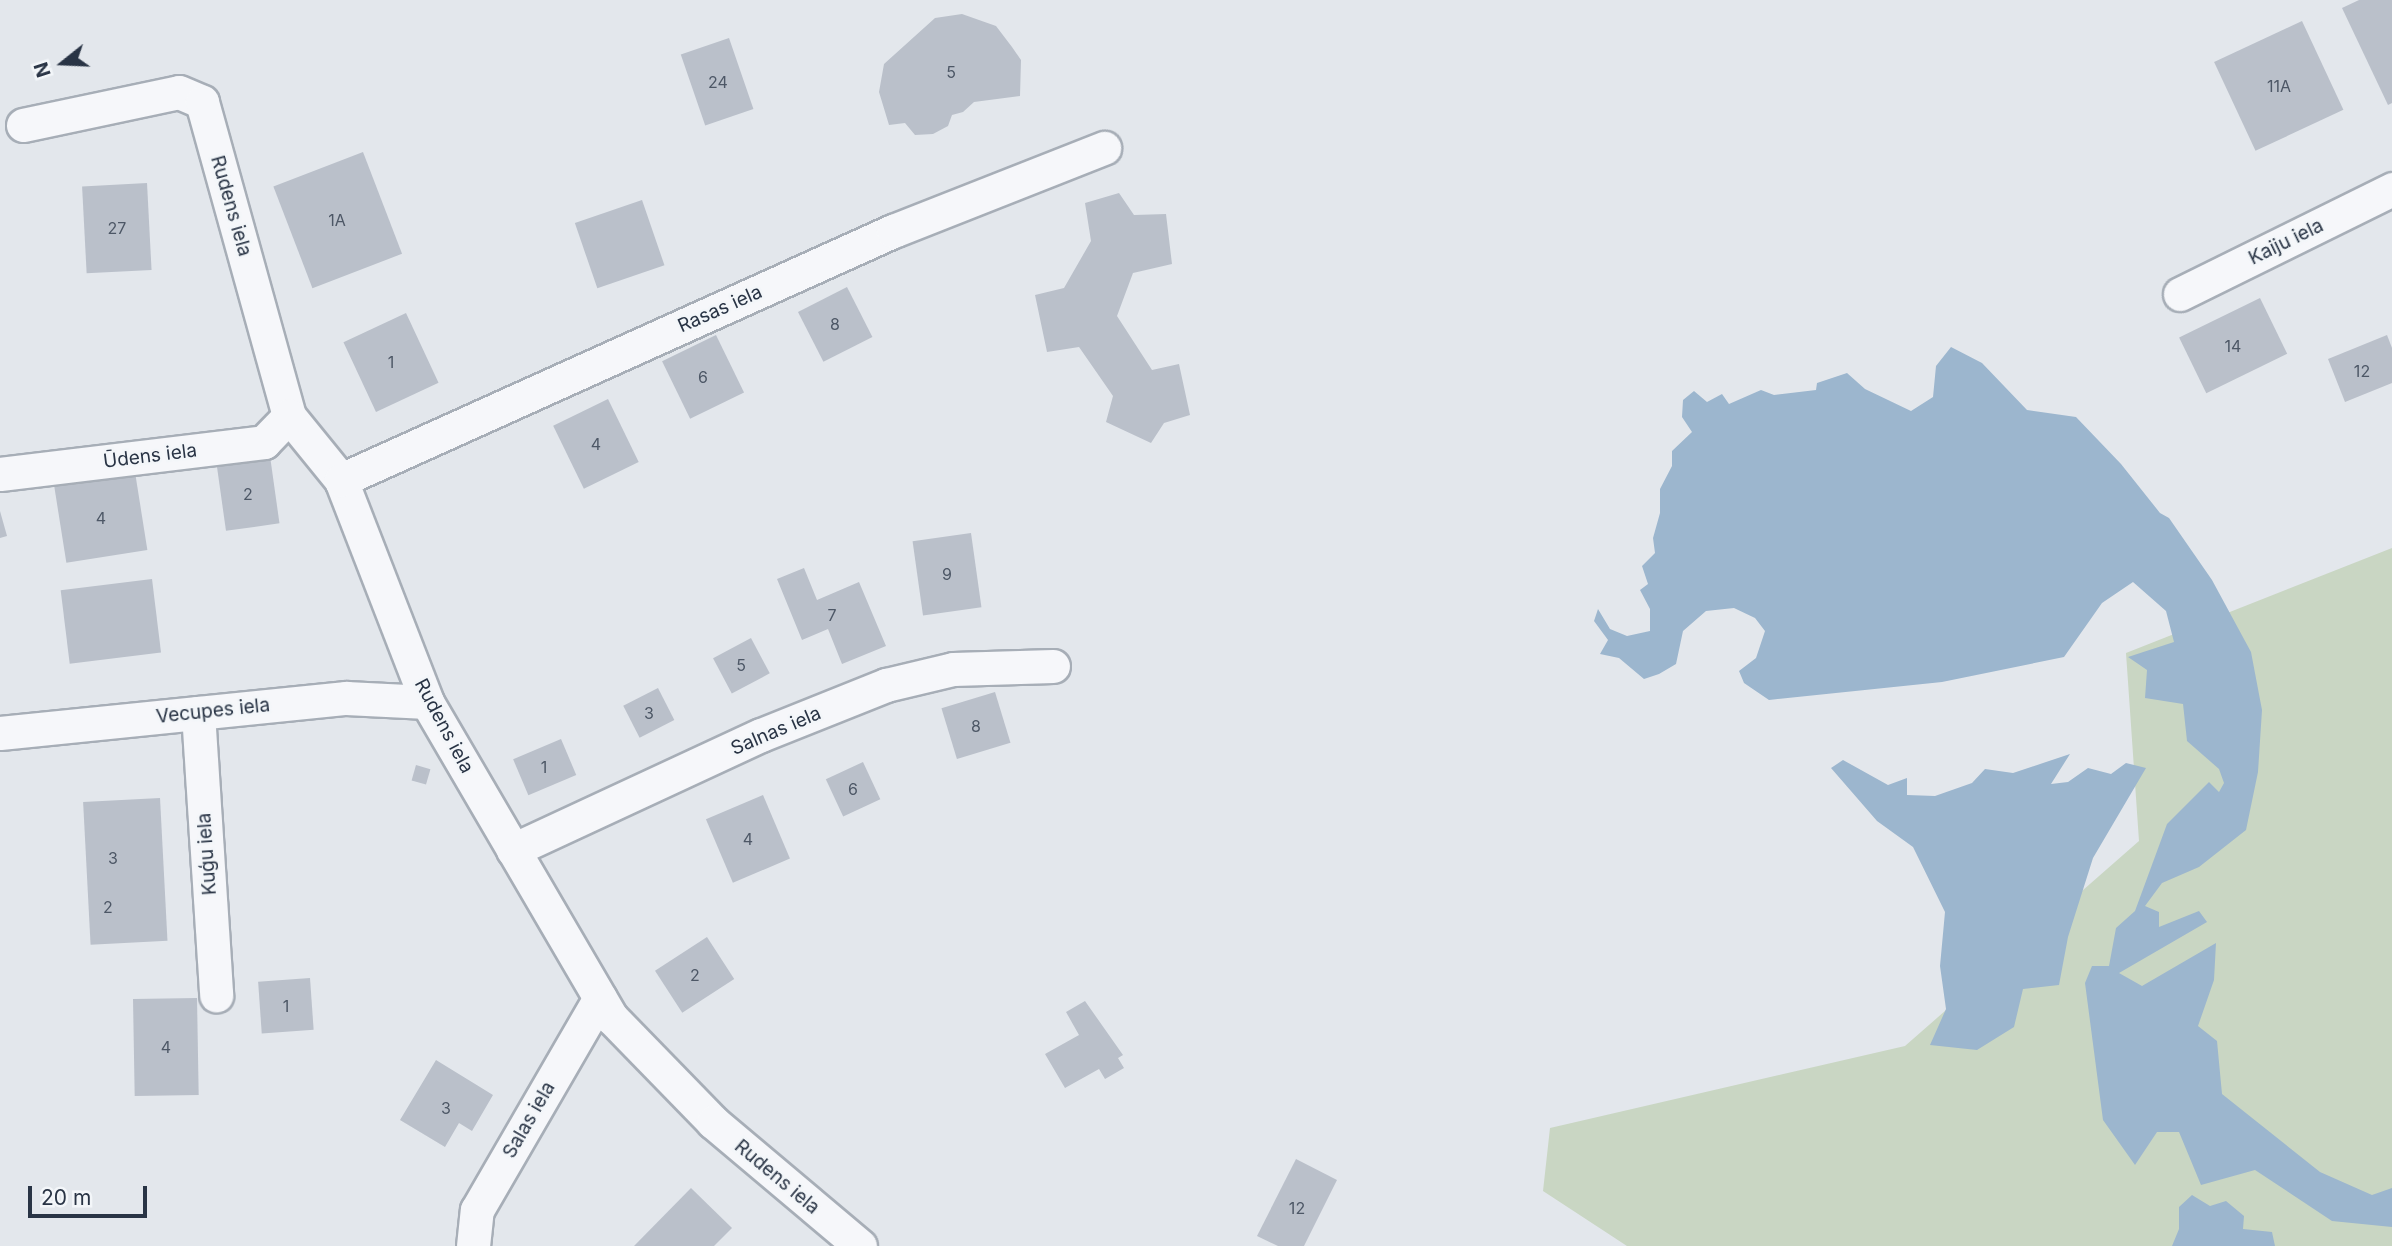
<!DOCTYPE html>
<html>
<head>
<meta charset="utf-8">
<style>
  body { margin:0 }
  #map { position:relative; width:2392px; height:1246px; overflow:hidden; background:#e3e7ec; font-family:Inter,sans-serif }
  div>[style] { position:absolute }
  .green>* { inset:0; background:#c9d6c3 }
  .water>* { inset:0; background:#9cb6ce }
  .building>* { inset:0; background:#bac0ca; transform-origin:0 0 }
  .roads { filter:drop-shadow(2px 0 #a7aeb7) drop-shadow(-2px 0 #a7aeb7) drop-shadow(0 2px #a7aeb7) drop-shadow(0 -2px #a7aeb7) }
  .street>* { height:33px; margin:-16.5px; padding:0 16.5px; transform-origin:16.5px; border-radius:16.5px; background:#f6f7fa }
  span { translate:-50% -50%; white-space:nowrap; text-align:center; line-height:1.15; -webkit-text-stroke:5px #f3f6f9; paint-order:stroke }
  .number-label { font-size:16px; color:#4d5766 }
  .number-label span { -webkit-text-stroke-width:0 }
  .street-label { font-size:19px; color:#293445 }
  .north { position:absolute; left:28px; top:28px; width:70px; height:70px; -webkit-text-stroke:5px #f3f6f9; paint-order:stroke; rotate:252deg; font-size:19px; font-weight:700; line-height:28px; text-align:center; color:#293445 }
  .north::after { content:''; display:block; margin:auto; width:24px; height:32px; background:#293445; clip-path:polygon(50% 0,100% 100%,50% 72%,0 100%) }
  .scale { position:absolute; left:28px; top:1186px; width:119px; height:32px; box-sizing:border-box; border:4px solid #293445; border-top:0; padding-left:9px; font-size:21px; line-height:24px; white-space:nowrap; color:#293445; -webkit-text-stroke:5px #f3f6f9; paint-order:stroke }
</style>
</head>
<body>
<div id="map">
  <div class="green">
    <i style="clip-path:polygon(2392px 548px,2392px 1246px,1627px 1246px,1543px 1191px,1550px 1128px,1905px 1046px,2139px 841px,2126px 653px)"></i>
  </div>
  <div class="water">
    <i style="clip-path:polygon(1951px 347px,1982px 363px,2027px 410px,2076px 417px,2121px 464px,2160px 513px,2169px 518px,2212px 580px,2251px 652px,2262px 710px,2258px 772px,2246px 830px,2199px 867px,2162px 883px,2145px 906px,2159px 912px,2159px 927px,2199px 911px,2207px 922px,2119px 973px,2142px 986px,2216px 943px,2214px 980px,2198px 1026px,2217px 1041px,2222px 1094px,2320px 1172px,2372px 1195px,2392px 1188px,2392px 1227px,2332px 1221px,2255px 1170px,2201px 1185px,2179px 1132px,2157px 1132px,2135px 1165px,2103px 1120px,2085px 983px,2092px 966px,2109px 966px,2116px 928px,2135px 911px,2167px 824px,2209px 782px,2219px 792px,2224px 783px,2219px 769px,2187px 741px,2183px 704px,2145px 698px,2147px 670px,2128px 657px,2174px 642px,2166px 611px,2133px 582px,2102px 603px,2064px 657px,1942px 682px,1769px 700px,1744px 683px,1739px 671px,1756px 658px,1765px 631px,1755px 618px,1734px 608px,1706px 611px,1683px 631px,1676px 664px,1659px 674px,1644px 679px,1619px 658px,1600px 654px,1608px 640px,1594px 621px,1598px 609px,1610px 629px,1627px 636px,1650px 631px,1650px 609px,1640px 590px,1648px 584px,1642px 566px,1655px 553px,1653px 538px,1660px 513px,1660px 489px,1672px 466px,1672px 451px,1692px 432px,1682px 417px,1683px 400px,1694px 391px,1707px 402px,1722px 394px,1729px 404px,1761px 390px,1774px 395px,1816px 390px,1817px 383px,1847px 373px,1865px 389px,1911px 411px,1933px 397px,1936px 366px)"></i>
    <i style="clip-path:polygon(2070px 754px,2051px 784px,2068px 782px,2088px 768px,2111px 774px,2126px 763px,2146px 768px,2093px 858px,2068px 937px,2059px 985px,2023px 989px,2014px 1027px,1977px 1050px,1930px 1045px,1946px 1009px,1940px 966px,1945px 912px,1913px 847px,1877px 821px,1831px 768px,1843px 760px,1888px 785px,1907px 778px,1907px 795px,1935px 796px,1972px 783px,1985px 769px,2013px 773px)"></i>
    <i style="clip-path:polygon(2192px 1195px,2210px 1206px,2226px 1201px,2244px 1216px,2243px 1229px,2272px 1232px,2275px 1246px,2172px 1246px,2179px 1229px,2179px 1207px)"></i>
  </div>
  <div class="building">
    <i style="clip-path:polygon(2359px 0,2392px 0,2392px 103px,2388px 105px,2342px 8px)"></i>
    <i style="clip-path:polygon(962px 14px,996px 26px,1012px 47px,1021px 60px,1020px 96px,974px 102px,963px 112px,952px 115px,948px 126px,933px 134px,915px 135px,905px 123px,889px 125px,879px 92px,884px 64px,935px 18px)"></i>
    <i style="left:2302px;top:21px;width:98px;height:97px;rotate:65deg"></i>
    <i style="left:729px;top:38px;width:75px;height:51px;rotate:71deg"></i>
    <i style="left:363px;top:152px;width:109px;height:96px;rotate:69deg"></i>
    <i style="left:147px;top:183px;width:87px;height:65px;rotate:87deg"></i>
    <i style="clip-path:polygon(1119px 193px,1134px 215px,1166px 214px,1172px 264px,1133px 273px,1117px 316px,1152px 370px,1179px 364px,1190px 415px,1164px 423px,1151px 443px,1106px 422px,1113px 396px,1079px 347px,1047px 352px,1035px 295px,1064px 288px,1091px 241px,1085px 203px)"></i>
    <i style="left:642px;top:200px;width:69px;height:71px;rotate:71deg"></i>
    <i style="left:847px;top:287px;width:56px;height:55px;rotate:63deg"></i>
    <i style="left:2260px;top:298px;width:62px;height:90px;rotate:64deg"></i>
    <i style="left:406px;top:313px;width:77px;height:69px;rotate:65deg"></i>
    <i style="left:716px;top:335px;width:64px;height:60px;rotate:64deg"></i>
    <i style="clip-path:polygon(2387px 335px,2392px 348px,2392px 383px,2345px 402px,2328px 359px)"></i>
    <i style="left:608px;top:399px;width:70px;height:61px;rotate:64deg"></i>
    <i style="left:270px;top:456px;width:68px;height:54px;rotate:82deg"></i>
    <i style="left:135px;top:472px;width:79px;height:82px;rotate:81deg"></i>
    <i style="clip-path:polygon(0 511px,7px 536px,0 538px)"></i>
    <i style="left:971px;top:533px;width:75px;height:59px;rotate:82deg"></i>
    <i style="clip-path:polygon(804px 568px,817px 600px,859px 582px,886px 646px,842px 664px,828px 629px,802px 640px,777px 579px)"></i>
    <i style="left:152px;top:579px;width:74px;height:92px;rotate:83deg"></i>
    <i style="left:751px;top:638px;width:40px;height:43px;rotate:62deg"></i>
    <i style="left:658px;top:688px;width:36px;height:39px;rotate:63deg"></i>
    <i style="left:995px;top:692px;width:53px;height:56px;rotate:73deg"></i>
    <i style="left:561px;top:739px;width:39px;height:52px;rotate:67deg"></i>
    <i style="left:863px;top:762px;width:41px;height:41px;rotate:65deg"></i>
    <i style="left:416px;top:765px;width:15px;height:16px;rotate:16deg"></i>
    <i style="left:763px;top:795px;width:69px;height:62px;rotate:67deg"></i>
    <i style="left:160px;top:798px;width:143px;height:77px;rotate:87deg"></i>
    <i style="left:707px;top:937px;width:50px;height:62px;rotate:57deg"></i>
    <i style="left:310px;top:978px;width:52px;height:52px;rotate:86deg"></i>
    <i style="left:197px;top:998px;width:97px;height:64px;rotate:89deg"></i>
    <i style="clip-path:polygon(1085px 1001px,1123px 1055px,1118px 1058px,1124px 1068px,1105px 1079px,1099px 1069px,1065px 1088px,1045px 1054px,1079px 1035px,1066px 1012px)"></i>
    <i style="clip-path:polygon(436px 1060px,493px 1095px,472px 1131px,459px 1123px,445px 1147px,400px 1120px)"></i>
    <i style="clip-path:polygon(1296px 1159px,1337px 1180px,1304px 1246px,1278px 1246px,1257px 1236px)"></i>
    <i style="clip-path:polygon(691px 1188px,732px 1228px,714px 1246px,634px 1246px)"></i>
  </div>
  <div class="roads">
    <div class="street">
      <i style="left:23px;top:125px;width:159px;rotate:-11.9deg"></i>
      <i style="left:179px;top:92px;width:25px;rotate:23deg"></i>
      <i style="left:202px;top:102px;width:326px;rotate:74.5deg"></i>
      <i style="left:289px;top:416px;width:82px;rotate:50.9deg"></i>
      <i style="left:341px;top:480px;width:238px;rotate:68.8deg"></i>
      <i style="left:427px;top:702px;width:366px;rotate:59.7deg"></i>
      <i style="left:612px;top:1018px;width:145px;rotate:45.8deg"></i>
      <i style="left:713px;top:1122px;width:192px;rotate:40.1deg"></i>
      <i style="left:2180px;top:294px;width:237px;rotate:-26.3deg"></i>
      <i style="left:0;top:474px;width:266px;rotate:-6.9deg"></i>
      <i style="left:264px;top:442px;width:36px;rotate:-46deg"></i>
      <i style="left:341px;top:480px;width:606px;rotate:-24.28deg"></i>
      <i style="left:893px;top:231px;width:227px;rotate:-21.5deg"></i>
      <i style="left:198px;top:713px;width:283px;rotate:86.3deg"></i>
      <i style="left:0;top:733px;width:348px;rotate:-5.8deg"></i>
      <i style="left:346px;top:698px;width:81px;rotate:2.8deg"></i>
      <i style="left:513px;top:850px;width:273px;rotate:-24.9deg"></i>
      <i style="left:761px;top:735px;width:135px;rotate:-21.8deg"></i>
      <i style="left:886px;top:685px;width:69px;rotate:-13.4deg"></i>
      <i style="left:953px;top:669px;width:100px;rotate:-1.7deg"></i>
      <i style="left:473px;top:1246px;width:36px;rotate:-84deg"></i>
      <i style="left:477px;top:1210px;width:245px;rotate:-59.9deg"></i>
    </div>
  </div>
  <div class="number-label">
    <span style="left:951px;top:72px">5</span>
    <span style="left:718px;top:82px">24</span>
    <span style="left:2279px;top:86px">11A</span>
    <span style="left:337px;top:220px">1A</span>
    <span style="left:117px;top:228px">27</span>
    <span style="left:835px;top:324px">8</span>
    <span style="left:2233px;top:346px">14</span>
    <span style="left:391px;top:362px">1</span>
    <span style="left:2362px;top:371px">12</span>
    <span style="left:703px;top:377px">6</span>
    <span style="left:596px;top:444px">4</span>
    <span style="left:248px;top:494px">2</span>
    <span style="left:101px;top:518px">4</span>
    <span style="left:947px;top:574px">9</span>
    <span style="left:832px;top:615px">7</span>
    <span style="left:741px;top:665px">5</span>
    <span style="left:649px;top:713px">3</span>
    <span style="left:976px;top:726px">8</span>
    <span style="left:544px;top:767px">1</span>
    <span style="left:853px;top:789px">6</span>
    <span style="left:748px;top:839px">4</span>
    <span style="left:113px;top:858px">3</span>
    <span style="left:108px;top:907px">2</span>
    <span style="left:695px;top:975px">2</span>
    <span style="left:286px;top:1006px">1</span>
    <span style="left:166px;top:1047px">4</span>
    <span style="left:446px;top:1108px">3</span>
    <span style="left:1297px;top:1208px">12</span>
  </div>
  <div class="street-label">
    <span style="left:231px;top:206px;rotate:74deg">Rudens iela</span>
    <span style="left:2286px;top:242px;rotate:-26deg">Kaiju iela</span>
    <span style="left:720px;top:309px;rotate:-24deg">Rasas iela</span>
    <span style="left:150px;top:456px;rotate:-7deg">Ūdens iela</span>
    <span style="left:213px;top:711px;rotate:-6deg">Vecupes iela</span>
    <span style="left:444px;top:726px;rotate:62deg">Rudens iela</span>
    <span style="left:776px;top:731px;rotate:-23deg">Salnas iela</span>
    <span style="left:207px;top:854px;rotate:-94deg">Kuģu iela</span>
    <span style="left:529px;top:1120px;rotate:-60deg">Salas iela</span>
    <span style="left:777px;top:1177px;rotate:40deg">Rudens iela</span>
  </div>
  <div class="north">N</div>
  <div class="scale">20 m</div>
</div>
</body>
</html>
